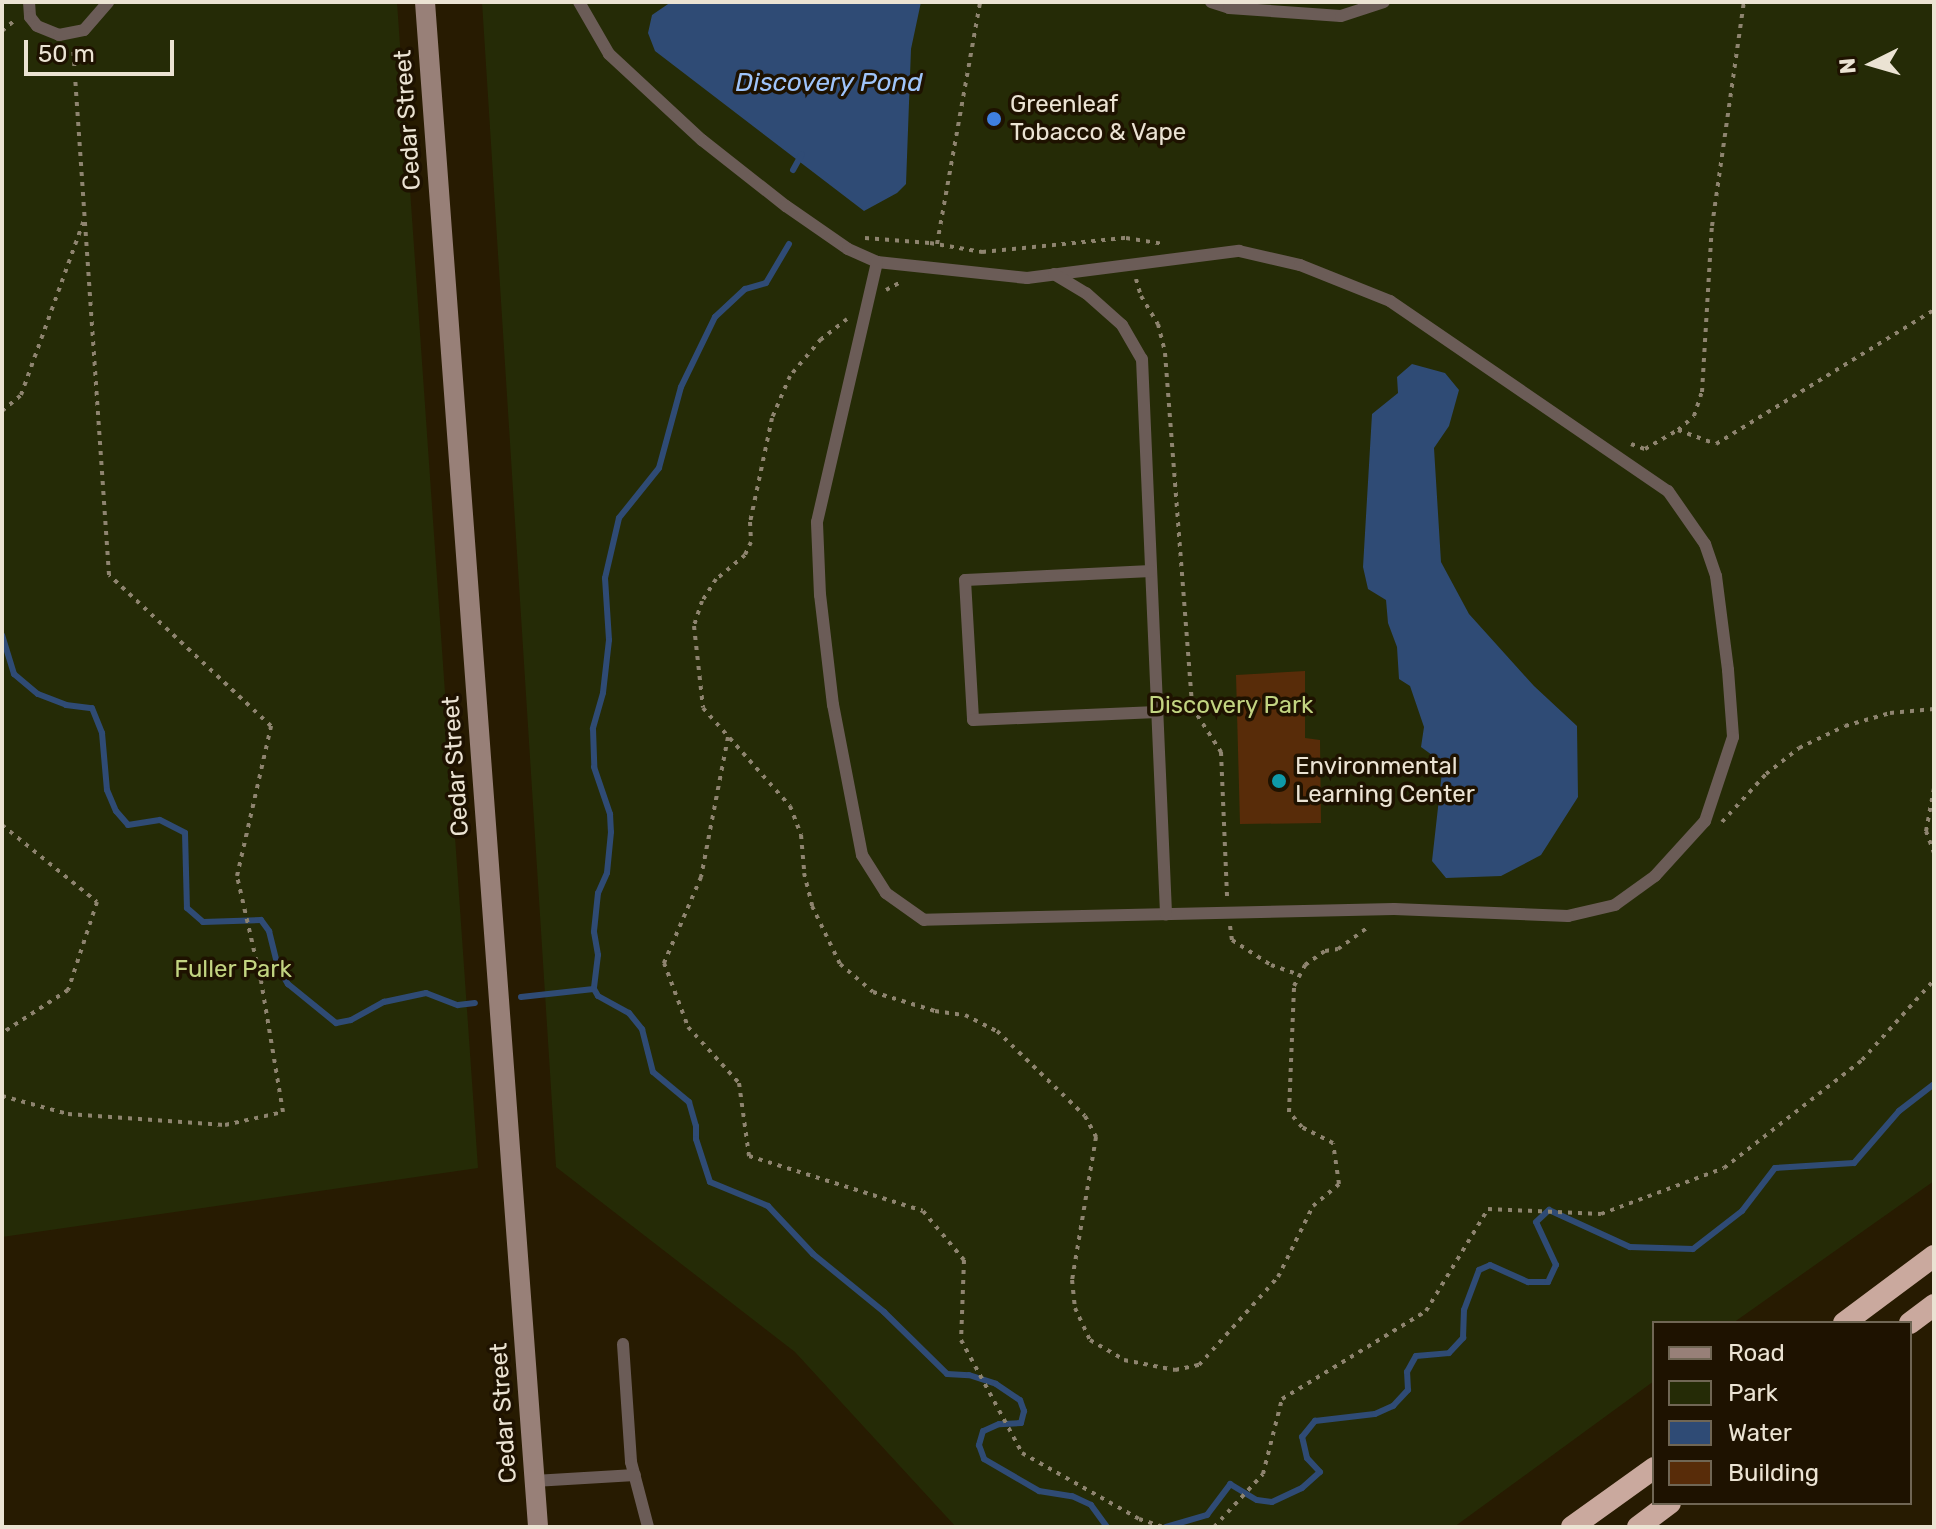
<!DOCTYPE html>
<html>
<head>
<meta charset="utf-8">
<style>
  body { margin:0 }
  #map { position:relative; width:1936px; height:1529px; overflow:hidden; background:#271b01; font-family:Rubik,sans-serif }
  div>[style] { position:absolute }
  .green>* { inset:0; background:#252b06 }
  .water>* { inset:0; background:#2f4b75 }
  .stream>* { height:6px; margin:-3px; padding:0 3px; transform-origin:3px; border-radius:3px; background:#2f4b75 }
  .building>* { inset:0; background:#582c09 }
  .path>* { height:4px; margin-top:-2px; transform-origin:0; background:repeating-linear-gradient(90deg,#8e846f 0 4px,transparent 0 10px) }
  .service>* { height:12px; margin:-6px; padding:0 6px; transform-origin:6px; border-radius:6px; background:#6b5c57 }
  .secondary>* { height:20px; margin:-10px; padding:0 10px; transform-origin:10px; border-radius:10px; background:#988078 }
  .trunk>* { height:22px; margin:-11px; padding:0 11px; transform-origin:11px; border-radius:11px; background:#caa99e }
  .dots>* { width:22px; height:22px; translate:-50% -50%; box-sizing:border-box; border:4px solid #1e1200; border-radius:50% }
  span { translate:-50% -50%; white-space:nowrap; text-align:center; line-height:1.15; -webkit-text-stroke:7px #1e1200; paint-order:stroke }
  .poi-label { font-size:24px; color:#ebe3d3 }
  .left { translate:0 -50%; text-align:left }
  .street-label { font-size:24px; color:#ebe3d3 }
  .park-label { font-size:24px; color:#c2d481 }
  .water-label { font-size:26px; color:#9fc4fa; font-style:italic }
  .frame { position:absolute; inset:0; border:4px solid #ebe3d3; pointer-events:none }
  .legend { position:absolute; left:1652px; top:1321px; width:260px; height:184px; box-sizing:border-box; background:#1e1200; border:2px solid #706654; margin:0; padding:10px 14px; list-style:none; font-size:24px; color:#ebe3d3 }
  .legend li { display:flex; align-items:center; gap:16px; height:40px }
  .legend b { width:40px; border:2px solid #706654 }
  .north { position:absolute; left:1832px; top:24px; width:80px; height:80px; -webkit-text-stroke:6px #1e1200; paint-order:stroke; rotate:265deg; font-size:22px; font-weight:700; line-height:32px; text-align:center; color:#ebe3d3 }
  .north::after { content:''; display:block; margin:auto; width:28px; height:36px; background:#ebe3d3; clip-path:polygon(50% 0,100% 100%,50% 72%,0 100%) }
  .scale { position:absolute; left:24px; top:40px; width:150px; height:36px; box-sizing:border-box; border:4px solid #ebe3d3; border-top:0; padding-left:10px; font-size:24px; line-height:28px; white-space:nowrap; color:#ebe3d3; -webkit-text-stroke:6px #1e1200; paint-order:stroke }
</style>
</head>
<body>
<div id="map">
  <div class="green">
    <i style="clip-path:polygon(2px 2px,397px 2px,478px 1168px,2px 1237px)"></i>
    <i style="clip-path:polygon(482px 2px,1934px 2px,1934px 1181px,1733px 1323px,1654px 1323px,1654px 1381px,1454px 1527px,956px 1527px,795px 1352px,556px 1167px)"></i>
  </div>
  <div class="water">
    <i style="clip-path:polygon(671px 2px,921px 2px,911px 49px,906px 184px,897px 193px,864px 211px,655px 51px,648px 33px,652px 15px)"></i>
    <i style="clip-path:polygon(1412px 364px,1445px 373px,1459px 390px,1449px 426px,1434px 448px,1441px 562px,1469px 614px,1534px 686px,1577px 726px,1578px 797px,1541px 855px,1501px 876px,1446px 878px,1432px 861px,1443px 763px,1421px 747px,1424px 727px,1410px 686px,1399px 679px,1397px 647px,1388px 623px,1386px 600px,1368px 589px,1363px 567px,1372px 414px,1398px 393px,1397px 377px)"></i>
  </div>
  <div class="stream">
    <i style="left:793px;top:170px;width:18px;rotate:-61deg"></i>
    <i style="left:789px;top:244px;width:45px;rotate:120.5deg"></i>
    <i style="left:766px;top:283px;width:22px;rotate:164deg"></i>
    <i style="left:745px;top:289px;width:41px;rotate:137deg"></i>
    <i style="left:715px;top:317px;width:78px;rotate:115.9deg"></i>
    <i style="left:681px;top:387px;width:84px;rotate:105.2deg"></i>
    <i style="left:659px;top:468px;width:64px;rotate:128.7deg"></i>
    <i style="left:619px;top:518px;width:62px;rotate:103.1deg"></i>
    <i style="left:605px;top:578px;width:62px;rotate:86.3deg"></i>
    <i style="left:609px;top:640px;width:53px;rotate:96.5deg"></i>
    <i style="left:603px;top:693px;width:37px;rotate:106deg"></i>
    <i style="left:593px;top:729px;width:38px;rotate:88deg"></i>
    <i style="left:594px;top:767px;width:50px;rotate:71.2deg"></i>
    <i style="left:610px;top:814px;width:18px;rotate:87deg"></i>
    <i style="left:611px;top:832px;width:41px;rotate:95.6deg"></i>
    <i style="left:607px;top:873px;width:22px;rotate:114deg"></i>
    <i style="left:598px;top:893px;width:39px;rotate:96deg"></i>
    <i style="left:594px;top:932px;width:23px;rotate:80deg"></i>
    <i style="left:598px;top:955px;width:34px;rotate:97deg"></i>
    <i style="left:594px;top:989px;width:8px;rotate:60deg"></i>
    <i style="left:598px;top:996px;width:35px;rotate:29deg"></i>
    <i style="left:629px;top:1013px;width:21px;rotate:51deg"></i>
    <i style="left:642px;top:1029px;width:44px;rotate:75.7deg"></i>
    <i style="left:653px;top:1072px;width:47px;rotate:39.8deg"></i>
    <i style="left:689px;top:1102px;width:25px;rotate:74deg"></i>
    <i style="left:696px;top:1126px;width:13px;rotate:90deg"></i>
    <i style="left:696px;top:1139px;width:45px;rotate:72deg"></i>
    <i style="left:710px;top:1182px;width:63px;rotate:22.5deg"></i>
    <i style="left:768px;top:1206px;width:66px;rotate:46.8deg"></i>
    <i style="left:813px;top:1254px;width:92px;rotate:39.2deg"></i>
    <i style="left:884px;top:1312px;width:88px;rotate:44.5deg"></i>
    <i style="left:947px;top:1374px;width:22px;rotate:3deg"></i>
    <i style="left:969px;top:1375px;width:28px;rotate:18deg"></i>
    <i style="left:996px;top:1384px;width:29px;rotate:34deg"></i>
    <i style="left:1020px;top:1400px;width:12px;rotate:70deg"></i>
    <i style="left:1024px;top:1411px;width:12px;rotate:104deg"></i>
    <i style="left:1021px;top:1423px;width:22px;rotate:177deg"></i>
    <i style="left:999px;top:1424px;width:17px;rotate:156deg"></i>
    <i style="left:983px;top:1431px;width:15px;rotate:106deg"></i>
    <i style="left:979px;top:1445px;width:15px;rotate:70deg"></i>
    <i style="left:984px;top:1459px;width:64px;rotate:30.2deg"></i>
    <i style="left:1039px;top:1491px;width:33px;rotate:9deg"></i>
    <i style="left:1072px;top:1496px;width:21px;rotate:25deg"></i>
    <i style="left:1091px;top:1505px;width:27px;rotate:54deg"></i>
    <i style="left:2px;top:635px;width:41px;rotate:72.9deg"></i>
    <i style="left:14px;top:674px;width:31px;rotate:40deg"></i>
    <i style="left:38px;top:694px;width:30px;rotate:21deg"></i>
    <i style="left:66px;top:705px;width:26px;rotate:7deg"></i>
    <i style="left:92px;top:708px;width:27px;rotate:68deg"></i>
    <i style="left:102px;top:733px;width:57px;rotate:85deg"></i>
    <i style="left:107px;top:790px;width:23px;rotate:67deg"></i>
    <i style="left:116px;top:811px;width:18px;rotate:49deg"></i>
    <i style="left:128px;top:825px;width:32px;rotate:-9deg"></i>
    <i style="left:160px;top:820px;width:28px;rotate:27deg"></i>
    <i style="left:185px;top:833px;width:75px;rotate:88.5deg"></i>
    <i style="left:187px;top:908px;width:21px;rotate:41deg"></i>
    <i style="left:203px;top:922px;width:58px;rotate:-2deg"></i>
    <i style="left:261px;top:920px;width:14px;rotate:54deg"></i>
    <i style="left:269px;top:931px;width:37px;rotate:76deg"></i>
    <i style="left:278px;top:967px;width:20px;rotate:60deg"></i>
    <i style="left:288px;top:984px;width:62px;rotate:39.1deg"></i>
    <i style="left:336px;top:1023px;width:15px;rotate:-11deg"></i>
    <i style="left:351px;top:1020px;width:38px;rotate:-29deg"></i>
    <i style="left:384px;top:1002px;width:43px;rotate:-12.1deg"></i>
    <i style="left:426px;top:993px;width:34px;rotate:21deg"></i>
    <i style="left:458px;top:1005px;width:17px;rotate:-7deg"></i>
    <i style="left:521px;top:997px;width:73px;rotate:-6.3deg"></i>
    <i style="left:1166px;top:1527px;width:43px;rotate:-16.3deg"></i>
    <i style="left:1207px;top:1515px;width:39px;rotate:-53deg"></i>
    <i style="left:1230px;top:1484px;width:31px;rotate:31deg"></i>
    <i style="left:1257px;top:1500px;width:15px;rotate:8deg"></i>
    <i style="left:1272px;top:1502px;width:33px;rotate:-25deg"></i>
    <i style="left:1302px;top:1488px;width:24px;rotate:-42deg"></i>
    <i style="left:1320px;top:1472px;width:19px;rotate:-133deg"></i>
    <i style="left:1307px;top:1458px;width:22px;rotate:-103deg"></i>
    <i style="left:1302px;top:1437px;width:21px;rotate:-51deg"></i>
    <i style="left:1315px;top:1421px;width:60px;rotate:-6.7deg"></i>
    <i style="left:1375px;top:1414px;width:20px;rotate:-24deg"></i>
    <i style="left:1393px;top:1406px;width:22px;rotate:-47deg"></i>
    <i style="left:1408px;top:1390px;width:18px;rotate:-93deg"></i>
    <i style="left:1407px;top:1372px;width:18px;rotate:-61deg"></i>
    <i style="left:1416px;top:1356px;width:33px;rotate:-5deg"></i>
    <i style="left:1449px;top:1353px;width:21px;rotate:-47deg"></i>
    <i style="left:1463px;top:1338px;width:28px;rotate:-88deg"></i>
    <i style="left:1464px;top:1310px;width:43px;rotate:-69.4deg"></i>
    <i style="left:1479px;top:1270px;width:12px;rotate:-24deg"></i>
    <i style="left:1490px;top:1265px;width:42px;rotate:24.1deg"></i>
    <i style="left:1528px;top:1282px;width:20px"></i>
    <i style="left:1548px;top:1282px;width:19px;rotate:-65deg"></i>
    <i style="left:1556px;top:1265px;width:47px;rotate:-114.9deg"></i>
    <i style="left:1536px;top:1222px;width:18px;rotate:-43deg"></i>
    <i style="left:1549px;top:1210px;width:89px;rotate:24.6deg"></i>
    <i style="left:1630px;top:1247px;width:63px;rotate:1.8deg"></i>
    <i style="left:1693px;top:1249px;width:62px;rotate:-37.8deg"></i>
    <i style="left:1742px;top:1211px;width:54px;rotate:-52.5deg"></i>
    <i style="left:1775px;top:1168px;width:79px;rotate:-3.6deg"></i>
    <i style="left:1854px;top:1163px;width:69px;rotate:-49.1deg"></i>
    <i style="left:1899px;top:1111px;width:44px;rotate:-37.6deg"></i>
  </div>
  <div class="building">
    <i style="clip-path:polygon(1305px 671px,1305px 738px,1320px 740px,1321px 823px,1240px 824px,1236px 675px)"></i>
  </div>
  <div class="path">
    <i style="left:2px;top:31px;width:17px;rotate:-40deg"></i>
    <i style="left:865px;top:238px;width:65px;rotate:4.4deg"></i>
    <i style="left:930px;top:243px;width:53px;rotate:9.8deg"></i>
    <i style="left:982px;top:252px;width:145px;rotate:-5.6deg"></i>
    <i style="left:1126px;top:238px;width:36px;rotate:9deg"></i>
    <i style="left:937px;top:244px;width:246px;rotate:-79.9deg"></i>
    <i style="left:1136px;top:279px;width:18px;rotate:74deg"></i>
    <i style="left:1141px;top:296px;width:33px;rotate:59deg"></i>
    <i style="left:1158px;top:324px;width:30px;rotate:76deg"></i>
    <i style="left:1165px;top:353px;width:355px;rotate:85.6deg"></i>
    <i style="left:1192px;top:707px;width:54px;rotate:57.2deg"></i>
    <i style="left:1221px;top:752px;width:146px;rotate:87.6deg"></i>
    <i style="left:886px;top:290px;width:19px;rotate:-28deg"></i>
    <i style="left:847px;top:319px;width:33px;rotate:142deg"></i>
    <i style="left:821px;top:339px;width:48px;rotate:130deg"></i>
    <i style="left:790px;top:376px;width:46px;rotate:113.2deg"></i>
    <i style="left:772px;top:418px;width:106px;rotate:101.9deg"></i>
    <i style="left:750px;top:522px;width:20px;rotate:87deg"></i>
    <i style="left:751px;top:542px;width:14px;rotate:115deg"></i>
    <i style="left:745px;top:555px;width:38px;rotate:140deg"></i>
    <i style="left:716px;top:579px;width:26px;rotate:122deg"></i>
    <i style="left:702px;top:601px;width:26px;rotate:108deg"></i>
    <i style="left:694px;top:626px;width:82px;rotate:83.7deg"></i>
    <i style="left:703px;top:708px;width:131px;rotate:48.4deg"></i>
    <i style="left:790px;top:806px;width:31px;rotate:69deg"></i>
    <i style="left:801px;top:835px;width:38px;rotate:85deg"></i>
    <i style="left:804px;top:873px;width:34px;rotate:76deg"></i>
    <i style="left:812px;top:906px;width:64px;rotate:64.2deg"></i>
    <i style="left:840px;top:964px;width:43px;rotate:40.3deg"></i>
    <i style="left:873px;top:992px;width:65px;rotate:17deg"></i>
    <i style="left:935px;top:1011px;width:30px;rotate:8deg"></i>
    <i style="left:965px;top:1015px;width:36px;rotate:27deg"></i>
    <i style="left:997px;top:1031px;width:122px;rotate:44deg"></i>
    <i style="left:1085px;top:1116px;width:24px;rotate:62deg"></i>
    <i style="left:1096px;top:1137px;width:145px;rotate:99.5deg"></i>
    <i style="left:1072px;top:1280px;width:28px;rotate:84deg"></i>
    <i style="left:1075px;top:1308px;width:35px;rotate:65deg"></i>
    <i style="left:1090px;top:1340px;width:39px;rotate:30deg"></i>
    <i style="left:1124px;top:1360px;width:52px;rotate:11.1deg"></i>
    <i style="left:1175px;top:1370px;width:25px;rotate:-12deg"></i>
    <i style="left:1199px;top:1365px;width:118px;rotate:-48.1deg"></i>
    <i style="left:1278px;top:1277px;width:79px;rotate:-63.8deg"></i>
    <i style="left:1313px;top:1206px;width:34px;rotate:-40deg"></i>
    <i style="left:1339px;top:1184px;width:41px;rotate:-98.3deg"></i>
    <i style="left:1333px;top:1143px;width:35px;rotate:-153deg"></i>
    <i style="left:1302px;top:1127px;width:20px;rotate:-131deg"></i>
    <i style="left:1289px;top:1112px;width:126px;rotate:-87.7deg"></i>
    <i style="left:1294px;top:986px;width:24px;rotate:-62deg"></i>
    <i style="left:1305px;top:965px;width:24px;rotate:-35deg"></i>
    <i style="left:1325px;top:951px;width:13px;rotate:-9deg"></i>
    <i style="left:1338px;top:949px;width:37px;rotate:-36deg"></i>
    <i style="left:2px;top:411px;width:25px;rotate:-40deg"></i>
    <i style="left:21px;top:395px;width:186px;rotate:-70.2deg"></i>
    <i style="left:1678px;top:430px;width:21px;rotate:-41deg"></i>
    <i style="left:1694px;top:416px;width:25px;rotate:-72deg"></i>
    <i style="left:1702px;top:392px;width:166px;rotate:-86.6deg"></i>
    <i style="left:1712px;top:226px;width:226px;rotate:-81.9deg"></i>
    <i style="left:1631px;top:444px;width:15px;rotate:20deg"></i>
    <i style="left:1645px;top:449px;width:38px;rotate:-30deg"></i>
    <i style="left:1678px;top:430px;width:40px;rotate:20.2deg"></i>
    <i style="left:1716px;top:444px;width:256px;rotate:-31.6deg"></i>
    <i style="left:728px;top:737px;width:143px;rotate:100.9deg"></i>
    <i style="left:701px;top:877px;width:94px;rotate:113.3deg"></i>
    <i style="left:664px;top:963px;width:68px;rotate:69.4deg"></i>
    <i style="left:688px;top:1027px;width:76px;rotate:47.7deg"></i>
    <i style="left:739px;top:1083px;width:74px;rotate:82.2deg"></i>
    <i style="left:749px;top:1156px;width:182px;rotate:17.5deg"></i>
    <i style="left:923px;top:1211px;width:64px;rotate:50.1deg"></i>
    <i style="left:964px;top:1260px;width:80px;rotate:92.1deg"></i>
    <i style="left:961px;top:1340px;width:128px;rotate:61.6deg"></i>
    <i style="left:1022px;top:1453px;width:134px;rotate:29.4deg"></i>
    <i style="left:1139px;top:1519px;width:26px;rotate:18deg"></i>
    <i style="left:1934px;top:788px;width:44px;rotate:100.5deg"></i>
    <i style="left:1926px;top:831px;width:23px;rotate:70deg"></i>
    <i style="left:1722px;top:822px;width:65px;rotate:-47.5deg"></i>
    <i style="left:1766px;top:774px;width:42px;rotate:-38.2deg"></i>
    <i style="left:1799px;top:748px;width:51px;rotate:-25.6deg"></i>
    <i style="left:1845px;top:726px;width:47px;rotate:-16.1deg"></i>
    <i style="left:1890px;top:713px;width:44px;rotate:-5.2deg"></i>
    <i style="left:2px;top:825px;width:122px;rotate:39deg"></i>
    <i style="left:97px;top:902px;width:93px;rotate:108.2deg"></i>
    <i style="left:68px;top:990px;width:79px;rotate:146.9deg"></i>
    <i style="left:1230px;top:926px;width:14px;rotate:82deg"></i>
    <i style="left:1232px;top:940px;width:46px;rotate:32.7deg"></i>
    <i style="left:1271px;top:965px;width:31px;rotate:19deg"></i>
    <i style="left:2px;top:1096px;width:68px;rotate:15.3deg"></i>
    <i style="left:68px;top:1114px;width:157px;rotate:4deg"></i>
    <i style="left:225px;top:1125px;width:59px;rotate:-12.6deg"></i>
    <i style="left:283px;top:1112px;width:133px;rotate:-99.5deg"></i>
    <i style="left:261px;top:981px;width:108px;rotate:-102.9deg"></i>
    <i style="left:237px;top:876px;width:154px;rotate:-77.2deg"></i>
    <i style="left:271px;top:726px;width:221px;rotate:-137deg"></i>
    <i style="left:109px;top:575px;width:529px;rotate:-93.9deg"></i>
    <i style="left:1214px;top:1527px;width:72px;rotate:-47.2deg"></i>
    <i style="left:1263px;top:1474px;width:77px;rotate:-75.8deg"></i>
    <i style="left:1282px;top:1399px;width:169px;rotate:-31.4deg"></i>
    <i style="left:1426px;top:1311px;width:119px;rotate:-58.7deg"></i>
    <i style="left:1488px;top:1209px;width:113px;rotate:2.5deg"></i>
    <i style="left:1601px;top:1214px;width:131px;rotate:-20.5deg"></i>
    <i style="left:1724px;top:1168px;width:175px;rotate:-38deg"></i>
    <i style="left:1862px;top:1060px;width:108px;rotate:-48deg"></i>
  </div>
  <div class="service">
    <i style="left:29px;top:2px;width:15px;rotate:86deg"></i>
    <i style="left:30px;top:17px;width:11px;rotate:52deg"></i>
    <i style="left:37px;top:26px;width:24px;rotate:22deg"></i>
    <i style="left:59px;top:35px;width:25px;rotate:-11deg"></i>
    <i style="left:84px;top:30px;width:37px;rotate:-49deg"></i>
    <i style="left:579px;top:2px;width:60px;rotate:60deg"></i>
    <i style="left:609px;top:54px;width:127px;rotate:42.8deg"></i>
    <i style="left:702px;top:140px;width:107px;rotate:38.2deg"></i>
    <i style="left:786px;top:206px;width:75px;rotate:34.7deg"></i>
    <i style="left:848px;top:249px;width:32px;rotate:24deg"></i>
    <i style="left:877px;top:262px;width:151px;rotate:6.1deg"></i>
    <i style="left:1027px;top:278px;width:214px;rotate:-7.3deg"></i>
    <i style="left:1239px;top:251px;width:63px;rotate:12.9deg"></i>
    <i style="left:1300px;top:265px;width:97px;rotate:21.8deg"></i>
    <i style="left:1390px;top:301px;width:337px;rotate:34.4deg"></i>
    <i style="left:1668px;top:491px;width:65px;rotate:55.1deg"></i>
    <i style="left:1705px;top:544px;width:34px;rotate:71deg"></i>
    <i style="left:1716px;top:576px;width:95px;rotate:82.7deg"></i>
    <i style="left:1728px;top:670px;width:67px;rotate:85.7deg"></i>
    <i style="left:1733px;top:737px;width:89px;rotate:108.4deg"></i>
    <i style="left:1705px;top:821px;width:74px;rotate:132.3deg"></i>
    <i style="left:1655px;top:876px;width:49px;rotate:144.1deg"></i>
    <i style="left:1615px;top:905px;width:48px;rotate:166.8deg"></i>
    <i style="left:1568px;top:916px;width:174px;rotate:-177.7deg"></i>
    <i style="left:1394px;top:909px;width:470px;rotate:178.7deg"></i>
    <i style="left:924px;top:920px;width:47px;rotate:-144.6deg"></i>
    <i style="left:886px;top:893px;width:45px;rotate:-122.3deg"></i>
    <i style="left:862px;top:855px;width:153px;rotate:-100.9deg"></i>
    <i style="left:833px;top:705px;width:111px;rotate:-96.7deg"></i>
    <i style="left:820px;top:595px;width:73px;rotate:-92.4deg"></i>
    <i style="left:817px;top:522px;width:267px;rotate:-77deg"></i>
    <i style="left:1211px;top:2px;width:19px;rotate:18deg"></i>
    <i style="left:1229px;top:8px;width:112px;rotate:4.1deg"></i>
    <i style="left:1341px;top:16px;width:45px;rotate:-18deg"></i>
    <i style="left:1054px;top:274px;width:37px;rotate:31deg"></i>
    <i style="left:1086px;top:293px;width:48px;rotate:41.6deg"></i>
    <i style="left:1122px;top:325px;width:39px;rotate:60deg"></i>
    <i style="left:1142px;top:359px;width:556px;rotate:87.52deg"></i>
    <i style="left:1151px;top:571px;width:186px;rotate:177.2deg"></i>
    <i style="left:965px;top:580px;width:140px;rotate:86.7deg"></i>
    <i style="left:973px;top:720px;width:184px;rotate:-2.5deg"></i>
    <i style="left:623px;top:1344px;width:118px;rotate:86.1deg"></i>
    <i style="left:631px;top:1462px;width:67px;rotate:75.3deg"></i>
    <i style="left:534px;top:1481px;width:101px;rotate:-3.4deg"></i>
  </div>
  <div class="secondary">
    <i style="left:425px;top:2px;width:1529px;rotate:85.76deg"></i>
  </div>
  <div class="trunk">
    <i style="left:1844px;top:1323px;width:112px;rotate:-36.7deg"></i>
    <i style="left:1910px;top:1323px;width:30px;rotate:-37deg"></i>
    <i style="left:1572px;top:1527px;width:101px;rotate:-35.7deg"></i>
    <i style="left:1638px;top:1527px;width:40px;rotate:-37deg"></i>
  </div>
  <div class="dots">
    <i style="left:994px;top:119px;background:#3f7fe0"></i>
    <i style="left:1279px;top:781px;background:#0f9aa8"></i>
  </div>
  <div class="poi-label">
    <span class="left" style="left:1010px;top:119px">Greenleaf<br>Tobacco &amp; Vape</span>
    <span class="left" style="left:1295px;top:781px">Environmental<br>Learning Center</span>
  </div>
  <div class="street-label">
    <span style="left:408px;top:120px;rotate:-94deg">Cedar Street</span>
    <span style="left:456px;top:766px;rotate:-94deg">Cedar Street</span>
    <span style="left:504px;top:1413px;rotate:-94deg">Cedar Street</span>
  </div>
  <div class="park-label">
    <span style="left:1231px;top:706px">Discovery Park</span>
    <span style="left:233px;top:970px">Fuller Park</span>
  </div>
  <div class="water-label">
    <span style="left:829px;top:83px">Discovery Pond</span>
  </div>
  <div class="frame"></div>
  <ul class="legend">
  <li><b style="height:10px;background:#988078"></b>Road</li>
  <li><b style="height:22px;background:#252b06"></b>Park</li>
  <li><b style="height:22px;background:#2f4b75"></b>Water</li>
  <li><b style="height:22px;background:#582c09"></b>Building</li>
  </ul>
  <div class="north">N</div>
  <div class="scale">50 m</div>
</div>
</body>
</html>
